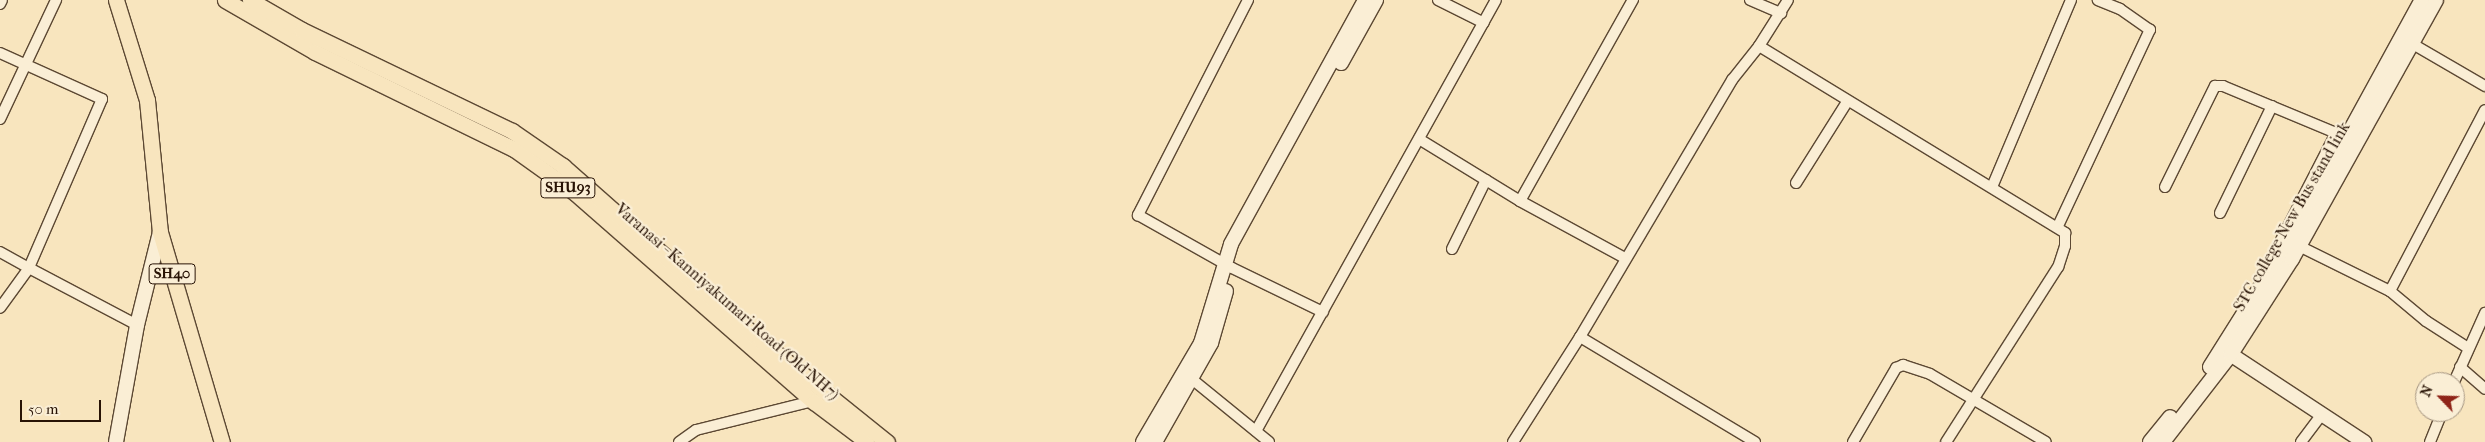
<!DOCTYPE html>
<html>
<head>
<meta charset="utf-8">
<style>
  body { margin:0 }
  #map { position:relative; width:2485px; height:442px; overflow:hidden; background:#f8e5be; font-family:"IM FELL French Canon",serif }
  div>[style] { position:absolute }
  .roads { filter:drop-shadow(1px 0 #5c4833) drop-shadow(-1px 0 #5c4833) drop-shadow(0 1px #5c4833) drop-shadow(0 -1px #5c4833) }
  .street>* { height:10px; margin:-5px; padding:0 5px; transform-origin:5px; border-radius:5px; background:#faeed5 }
  .secondary>* { height:14px; margin:-7px; padding:0 7px; transform-origin:7px; border-radius:7px; background:#faeed5 }
  .primary>* { height:15px; margin:-7.5px; padding:0 7.5px; transform-origin:7.5px; border-radius:7.5px; background:#f8e5be }
  span { translate:-50% -50%; white-space:nowrap; text-align:center; line-height:1.15; -webkit-text-stroke:4.5px #faeed5; paint-order:stroke }
  .shield-label span { padding:1px 4px; background:#faeed5; border:1px solid; border-radius:4px; -webkit-text-stroke-width:0 }
  .shield-label { font-size:15px; color:#281305; font-weight:700 }
  .street-label { font-size:16px; color:#281305 }
  .north { position:absolute; left:2415px; top:372px; width:50px; height:50px; box-sizing:border-box; background:#faeed5; border:1px solid #a69682; border-radius:50%; rotate:294deg; font-size:14px; font-weight:700; line-height:20px; text-align:center; color:#281305 }
  .north::after { content:''; display:block; margin:auto; width:18px; height:22px; background:#8f2418; clip-path:polygon(50% 0,100% 100%,50% 72%,0 100%) }
  .scale { position:absolute; left:20px; top:400px; width:81px; height:22px; box-sizing:border-box; border:2px solid #281305; border-top:0; padding-left:6px; font-size:15px; line-height:18px; white-space:nowrap; color:#281305; -webkit-text-stroke:4px #faeed5; paint-order:stroke }
</style>
</head>
<body>
<div id="map">
  <div class="roads">
    <div class="street">
      <i style="left:1248px;top:0;width:242px;rotate:117.1deg"></i>
      <i style="left:1138px;top:215px;width:108px;rotate:29.4deg"></i>
      <i style="left:1232px;top:268px;width:101px;rotate:25.8deg"></i>
      <i style="left:1438px;top:0;width:51px;rotate:26.6deg"></i>
      <i style="left:1750px;top:0;width:34px;rotate:23deg"></i>
      <i style="left:0;top:4px;width:4px;rotate:-63deg"></i>
      <i style="left:2411px;top:43px;width:86px;rotate:30.2deg"></i>
      <i style="left:1759px;top:46px;width:359px;rotate:31.4deg"></i>
      <i style="left:2065px;top:233px;width:13px;rotate:90deg"></i>
      <i style="left:2065px;top:246px;width:22px;rotate:108deg"></i>
      <i style="left:2058px;top:267px;width:208px;rotate:122.6deg"></i>
      <i style="left:0;top:53px;width:112px;rotate:24.3deg"></i>
      <i style="left:102px;top:99px;width:184px;rotate:113.4deg"></i>
      <i style="left:29px;top:268px;width:122px;rotate:27.8deg"></i>
      <i style="left:0;top:119px;width:132px;rotate:-64.8deg"></i>
      <i style="left:1419px;top:139px;width:119px;rotate:31.5deg"></i>
      <i style="left:1520px;top:201px;width:119px;rotate:28.5deg"></i>
      <i style="left:1796px;top:183px;width:96px;rotate:-57.8deg"></i>
      <i style="left:1992px;top:187px;width:203px;rotate:-67.1deg"></i>
      <i style="left:2165px;top:187px;width:113px;rotate:-63.7deg"></i>
      <i style="left:2215px;top:86px;width:8px"></i>
      <i style="left:2223px;top:86px;width:141px;rotate:22.6deg"></i>
      <i style="left:1520px;top:201px;width:231px;rotate:-60.7deg"></i>
      <i style="left:2220px;top:213px;width:119px;rotate:-64.1deg"></i>
      <i style="left:2058px;top:226px;width:217px;rotate:-64.9deg"></i>
      <i style="left:2150px;top:30px;width:37px;rotate:-145deg"></i>
      <i style="left:2120px;top:9px;width:24px;rotate:-158deg"></i>
      <i style="left:2281px;top:240px;width:120px;rotate:-62.8deg"></i>
      <i style="left:2299px;top:246px;width:102px;rotate:26.3deg"></i>
      <i style="left:2390px;top:291px;width:47px;rotate:39.8deg"></i>
      <i style="left:2426px;top:321px;width:50px;rotate:32.7deg"></i>
      <i style="left:1452px;top:249px;width:77px;rotate:-63.8deg"></i>
      <i style="left:0;top:252px;width:33px;rotate:29deg"></i>
      <i style="left:29px;top:268px;width:49px;rotate:125.9deg"></i>
      <i style="left:2390px;top:291px;width:204px;rotate:-62.3deg"></i>
      <i style="left:2460px;top:367px;width:33px;rotate:41deg"></i>
      <i style="left:1193px;top:380px;width:98px;rotate:39.2deg"></i>
      <i style="left:2454px;top:382px;width:76px;rotate:-65.8deg"></i>
      <i style="left:1256px;top:431px;width:493px;rotate:-60.9deg"></i>
      <i style="left:679px;top:442px;width:21px;rotate:-35deg"></i>
      <i style="left:696px;top:430px;width:125px;rotate:-13.9deg"></i>
      <i style="left:1513px;top:442px;width:125px;rotate:-57.5deg"></i>
      <i style="left:1755px;top:442px;width:204px;rotate:-149deg"></i>
      <i style="left:1580px;top:337px;width:299px;rotate:-59.4deg"></i>
      <i style="left:1732px;top:80px;width:43px;rotate:-51.5deg"></i>
      <i style="left:1759px;top:46px;width:54px;rotate:-57.8deg"></i>
      <i style="left:1853px;top:442px;width:86px;rotate:-59.8deg"></i>
      <i style="left:1896px;top:368px;width:8px;rotate:-23deg"></i>
      <i style="left:1903px;top:365px;width:28px;rotate:18deg"></i>
      <i style="left:1930px;top:374px;width:134px;rotate:30.4deg"></i>
      <i style="left:2301px;top:442px;width:34px;rotate:-53deg"></i>
      <i style="left:2430px;top:442px;width:32px;rotate:-68deg"></i>
    </div>
    <div class="secondary">
      <i style="left:1341px;top:63px;width:72px;rotate:-60.9deg"></i>
      <i style="left:2224px;top:350px;width:168px;rotate:33.3deg"></i>
      <i style="left:2210px;top:367px;width:154px;rotate:-57.8deg"></i>
      <i style="left:2292px;top:237px;width:270px;rotate:-61.3deg"></i>
      <i style="left:116px;top:442px;width:119px;rotate:-79.8deg"></i>
      <i style="left:137px;top:325px;width:96px;rotate:-76.1deg"></i>
      <i style="left:1143px;top:442px;width:115px;rotate:-59.6deg"></i>
      <i style="left:1201px;top:343px;width:103px;rotate:-73.1deg"></i>
      <i style="left:1231px;top:244px;width:278px;rotate:-61.2deg"></i>
      <i style="left:1155px;top:442px;width:114px;rotate:-60.5deg"></i>
      <i style="left:1211px;top:343px;width:54px;rotate:-73.9deg"></i>
      <i style="left:2150px;top:442px;width:32px;rotate:-51deg"></i>
      <i style="left:2163px;top:442px;width:111px;rotate:-52.3deg"></i>
      <i style="left:2231px;top:354px;width:113px;rotate:-57.3deg"></i>
      <i style="left:2292px;top:259px;width:296px;rotate:-60.9deg"></i>
    </div>
    <div class="primary">
      <i style="left:116px;top:0;width:105px;rotate:72.8deg"></i>
      <i style="left:147px;top:100px;width:133px;rotate:84.4deg"></i>
      <i style="left:160px;top:232px;width:219px;rotate:73.6deg"></i>
      <i style="left:225px;top:0;width:104px;rotate:30deg"></i>
      <i style="left:315px;top:52px;width:221px;rotate:26deg"></i>
      <i style="left:514px;top:149px;width:74px;rotate:35.6deg"></i>
      <i style="left:574px;top:192px;width:319px;rotate:41.2deg"></i>
      <i style="left:814px;top:402px;width:66px;rotate:37deg"></i>
      <i style="left:250px;top:0;width:60px;rotate:30deg"></i>
      <i style="left:302px;top:30px;width:233px;rotate:25.7deg"></i>
      <i style="left:512px;top:131px;width:62px;rotate:34.5deg"></i>
      <i style="left:563px;top:166px;width:263px;rotate:41.5deg"></i>
      <i style="left:760px;top:340px;width:163px;rotate:38.8deg"></i>
    </div>
  </div>
  <div class="shield-label">
    <span style="left:568px;top:188px">SHU93</span>
    <span style="left:172px;top:274px">SH40</span>
  </div>
  <div class="street-label">
    <span style="left:2292px;top:217px;rotate:-60deg">STC college New Bus stand link</span>
    <span style="left:727px;top:302px;rotate:41deg">Varanasi - Kanniyakumari Road (Old NH7)</span>
  </div>
  <div class="north">N</div>
  <div class="scale">50 m</div>
</div>
</body>
</html>
